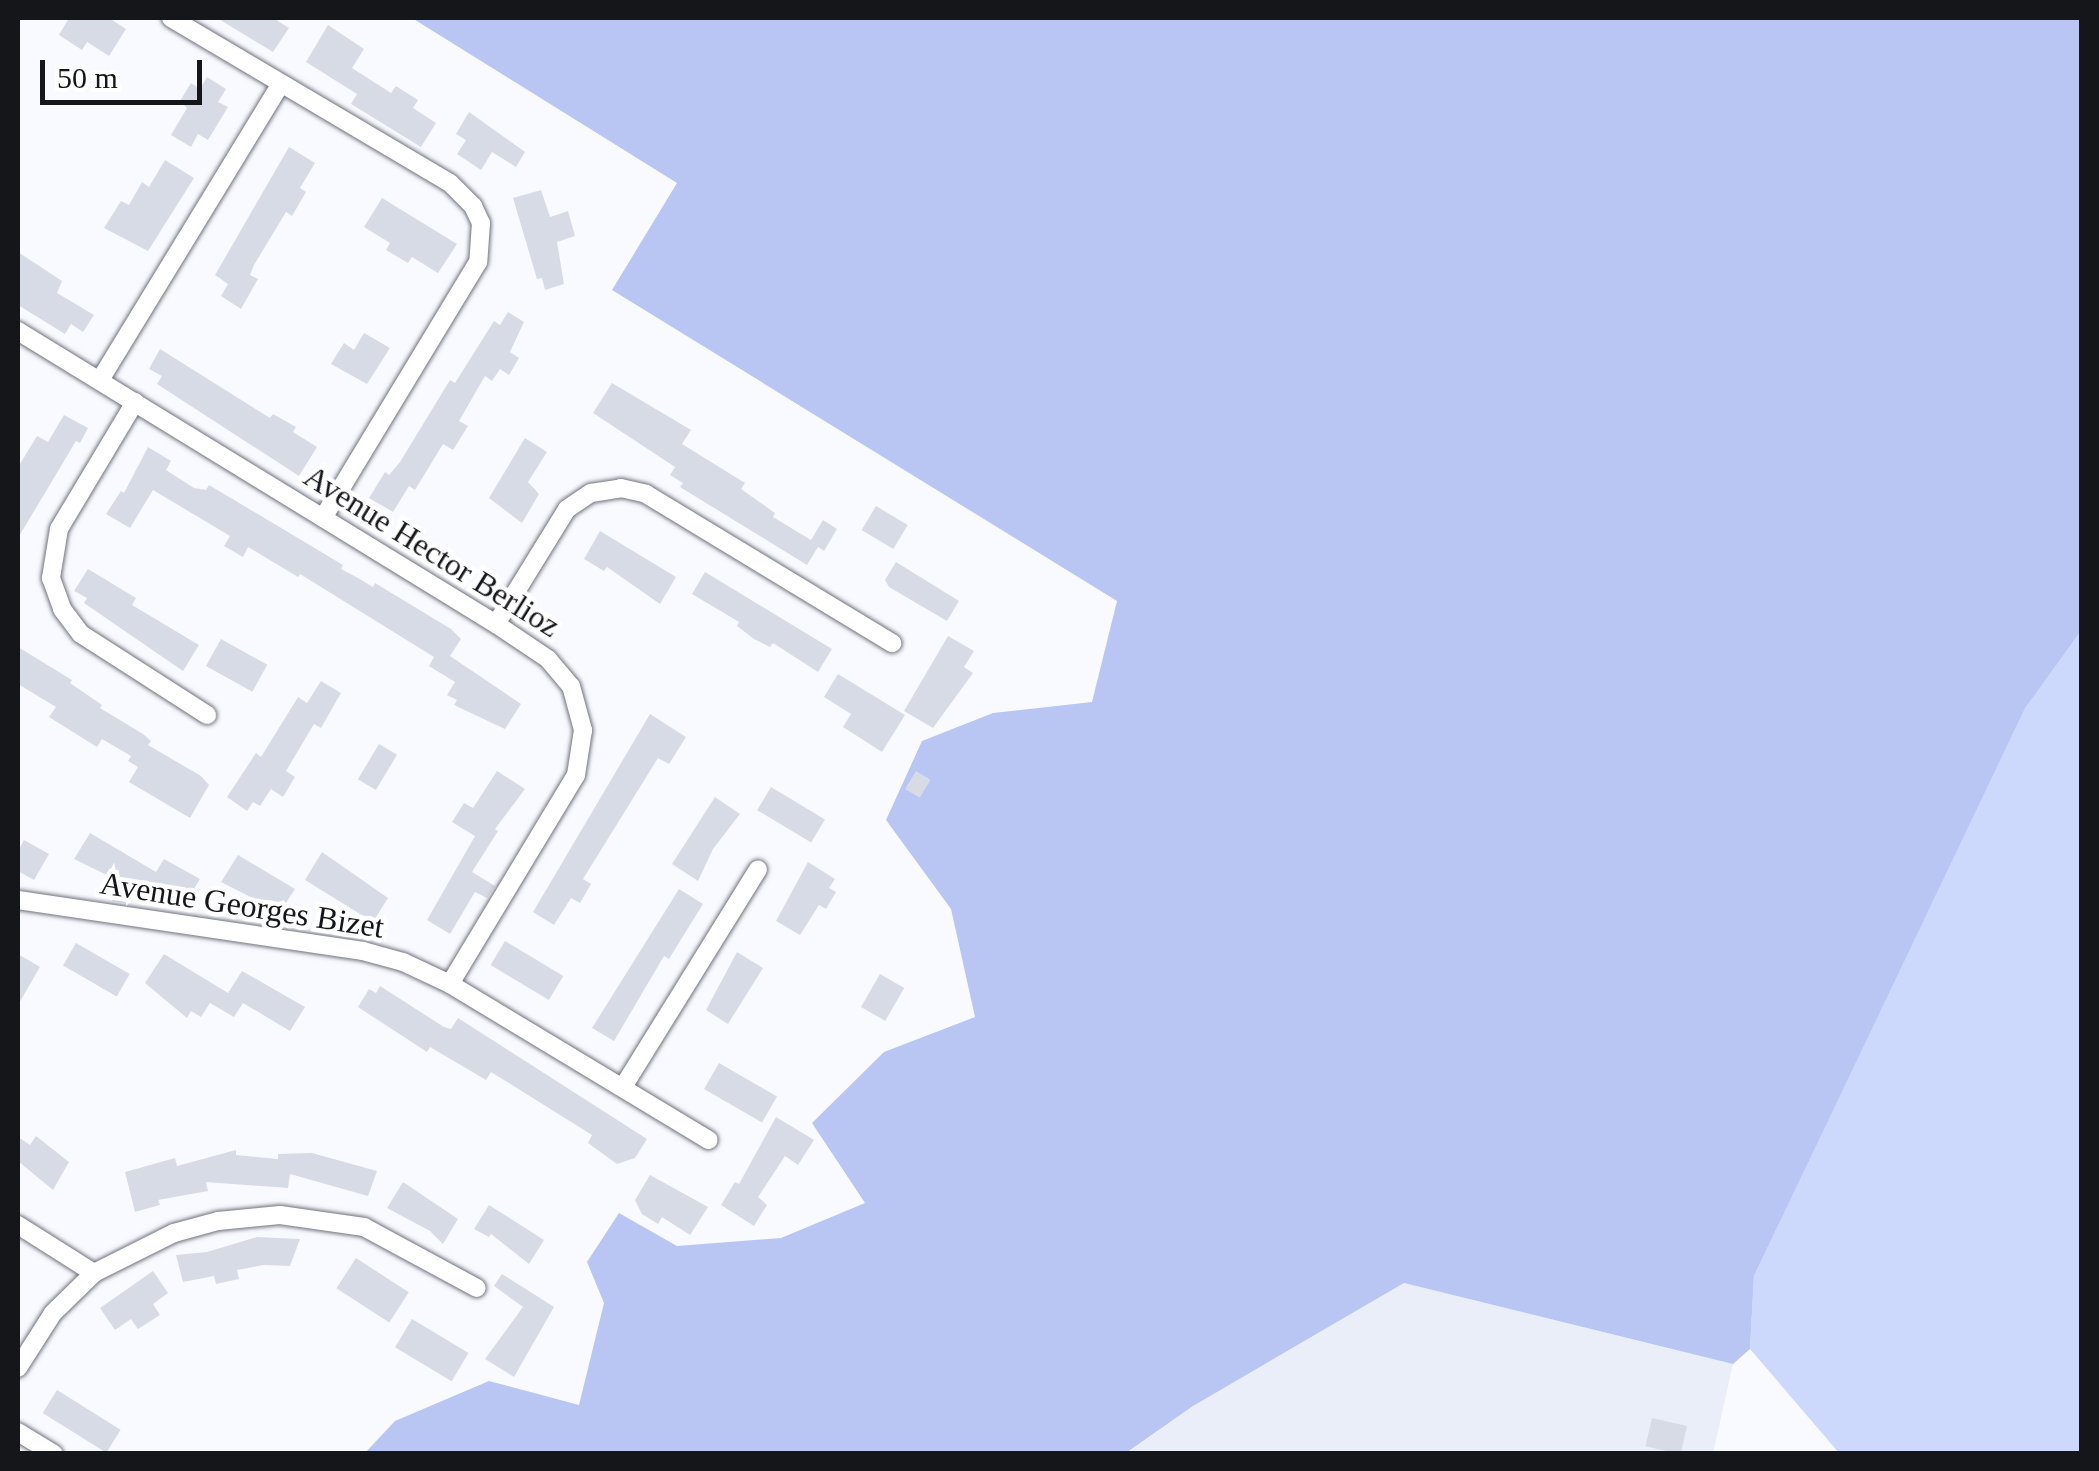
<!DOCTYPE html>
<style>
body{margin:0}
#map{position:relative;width:2099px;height:1471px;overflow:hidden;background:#f9faff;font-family:Georgia,serif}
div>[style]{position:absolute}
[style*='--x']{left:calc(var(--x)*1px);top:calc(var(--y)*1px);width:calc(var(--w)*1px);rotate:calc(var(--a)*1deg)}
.built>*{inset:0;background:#eaeef8}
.green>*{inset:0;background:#cdd8fd}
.forest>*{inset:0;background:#b9c6f3}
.building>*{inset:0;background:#d7dbe6;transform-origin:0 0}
.roads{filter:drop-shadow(0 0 2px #6f727c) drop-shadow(0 0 2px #6f727c)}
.minor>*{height:18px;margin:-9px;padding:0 9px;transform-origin:9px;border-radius:9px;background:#fff}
span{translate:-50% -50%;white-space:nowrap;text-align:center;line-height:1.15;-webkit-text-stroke:9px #fff;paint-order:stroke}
.street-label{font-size:32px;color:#15161a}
.frame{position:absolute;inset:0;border:20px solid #15161a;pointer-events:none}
.scale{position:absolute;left:40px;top:60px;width:162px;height:45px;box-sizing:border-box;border:5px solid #15161a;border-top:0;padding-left:12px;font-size:30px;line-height:35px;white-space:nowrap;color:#15161a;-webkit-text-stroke:8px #fff;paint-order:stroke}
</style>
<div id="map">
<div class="built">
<div style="clip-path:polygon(1404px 1283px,1733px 1364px,1713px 1453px,1126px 1454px,1193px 1406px)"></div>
</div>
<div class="green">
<div style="clip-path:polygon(2081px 631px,2081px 1453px,1839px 1453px,1750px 1349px,1754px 1276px,2021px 713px)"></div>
</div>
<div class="forest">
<div style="clip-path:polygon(412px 18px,2081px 18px,2081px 631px,2025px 708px,1754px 1276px,1750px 1349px,1733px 1364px,1404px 1283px,1193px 1406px,1126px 1453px,364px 1454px,395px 1421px,489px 1381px,579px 1405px,604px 1303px,587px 1262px,619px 1213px,677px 1246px,781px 1238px,865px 1203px,812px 1123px,884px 1052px,975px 1017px,951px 909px,886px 820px,922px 741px,993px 713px,1092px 702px,1117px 601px,612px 290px,677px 183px)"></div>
</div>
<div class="building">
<div style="clip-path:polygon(69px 18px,109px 18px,126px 29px,109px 56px,87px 42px,82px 50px,59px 35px)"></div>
<div style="clip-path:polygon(217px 18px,273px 18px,289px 28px,273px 52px)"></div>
<div style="clip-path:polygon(328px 25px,364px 49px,352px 68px,391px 93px,396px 86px,418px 100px,413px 108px,436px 123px,421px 147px,351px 104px,357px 94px,306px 62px)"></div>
<div style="clip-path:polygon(207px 77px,226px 89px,218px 102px,228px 107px,208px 140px,198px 134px,191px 147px,171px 135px,187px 108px,180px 101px,191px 83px,200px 89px)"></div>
<div style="clip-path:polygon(469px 112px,525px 152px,516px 167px,492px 152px,481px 170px,457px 154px,466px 140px,456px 134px)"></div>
<div style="clip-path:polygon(289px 147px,315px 163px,300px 188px,306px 192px,292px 216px,286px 212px,254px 265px,250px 275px,258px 279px,241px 309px,221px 296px,228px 284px,215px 275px)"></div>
<div style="clip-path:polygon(165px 160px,194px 178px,148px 251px,104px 228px,121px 201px,129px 205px,142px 182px,149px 187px)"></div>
<div style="clip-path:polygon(541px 190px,550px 217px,568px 211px,575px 236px,557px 242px,564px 284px,545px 290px,542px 278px,537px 279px,513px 198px)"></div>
<div style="clip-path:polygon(382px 198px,457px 244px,438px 273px,412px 257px,408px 263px,386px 250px,390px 243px,364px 227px)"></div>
<div style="clip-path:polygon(18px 252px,62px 281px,57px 293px,94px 315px,83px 332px,71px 324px,65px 334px,18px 305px)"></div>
<div style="clip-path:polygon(508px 312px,524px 322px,510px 352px,519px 358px,509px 375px,500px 369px,492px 381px,485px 376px,459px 421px,468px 426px,453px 450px,443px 444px,415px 490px,409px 486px,393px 512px,369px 498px,385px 472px,389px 475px,400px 462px,450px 380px,455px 383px,494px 321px,500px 325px)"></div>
<div style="clip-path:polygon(364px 333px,390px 348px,367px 384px,331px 364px,344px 343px,354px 350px)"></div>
<div style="clip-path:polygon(160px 349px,270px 418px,273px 414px,296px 427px,293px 432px,317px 447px,299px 476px,157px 384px,162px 376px,149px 369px)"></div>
<div style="clip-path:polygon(612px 383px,691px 430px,682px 444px,745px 483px,741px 489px,775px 513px,773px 517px,811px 540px,823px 520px,837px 529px,824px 551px,818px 547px,807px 565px,680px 487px,683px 483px,670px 475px,675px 467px,593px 413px)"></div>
<div style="clip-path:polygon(64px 415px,88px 428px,80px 443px,76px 441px,18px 538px,18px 467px,37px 436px,48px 442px)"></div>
<div style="clip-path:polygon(525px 438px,547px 452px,528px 482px,539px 494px,522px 523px,489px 498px)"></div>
<div style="clip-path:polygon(148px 447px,171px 461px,166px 470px,194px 488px,206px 490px,209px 485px,343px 565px,341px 569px,358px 578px,373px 587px,375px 583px,451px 629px,461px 639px,450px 656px,521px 704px,505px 729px,454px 705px,457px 700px,447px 695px,455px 682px,429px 666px,434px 657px,300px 574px,298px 577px,248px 547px,243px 557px,224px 546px,230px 536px,153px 490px,130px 528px,106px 514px,121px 491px,124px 493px)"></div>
<div style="left:876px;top:506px;width:37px;height:28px;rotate:31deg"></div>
<div style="clip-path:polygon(600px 531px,676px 577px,660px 604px,607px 567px,604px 571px,584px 559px)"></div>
<div style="clip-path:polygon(896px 562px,959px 601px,947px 621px,889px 587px,885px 580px)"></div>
<div style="clip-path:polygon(88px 569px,136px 598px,132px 605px,199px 645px,183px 671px,84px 603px,87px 598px,74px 591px)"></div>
<div style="clip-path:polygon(705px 572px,832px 649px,818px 672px,773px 643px,770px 647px,754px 639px,737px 626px,739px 622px,692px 594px)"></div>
<div style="clip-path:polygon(948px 636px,974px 651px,964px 667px,973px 673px,933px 728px,904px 711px)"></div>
<div style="left:221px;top:639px;width:53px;height:31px;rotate:29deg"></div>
<div style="clip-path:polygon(18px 647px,72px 680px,70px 683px,102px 705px,100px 708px,143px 734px,151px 741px,148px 745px,201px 776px,209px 785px,190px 818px,129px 782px,138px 767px,128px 761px,131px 756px,102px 739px,97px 747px,49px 717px,56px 707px,18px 684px)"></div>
<div style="clip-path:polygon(838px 674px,905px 715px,882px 752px,843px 727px,851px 714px,824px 697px)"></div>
<div style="clip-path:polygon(321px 681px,341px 693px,321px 728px,314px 724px,286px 771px,295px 777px,283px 797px,271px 789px,260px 806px,253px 802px,247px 811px,227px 797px,256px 753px,261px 757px,298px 697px,307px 703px)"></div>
<div style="clip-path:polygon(650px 714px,686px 737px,669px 764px,658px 758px,583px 879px,591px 884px,580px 903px,571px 898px,554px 925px,533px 912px)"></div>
<div style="left:379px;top:744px;width:21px;height:41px;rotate:31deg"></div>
<div style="clip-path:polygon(497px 771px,525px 789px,495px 829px,498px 831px,472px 872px,495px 886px,487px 898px,475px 892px,450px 934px,427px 920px,475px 836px,452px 822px,464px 803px,473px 808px)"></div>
<div style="left:916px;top:771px;width:17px;height:21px;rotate:31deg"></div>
<div style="left:771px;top:787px;width:63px;height:27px;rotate:31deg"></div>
<div style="clip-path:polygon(715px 797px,740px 814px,713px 849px,698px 881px,672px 864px)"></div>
<div style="clip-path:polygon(90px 833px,156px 872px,164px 859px,200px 879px,183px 907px,139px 882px,126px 903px,112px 901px,121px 882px,74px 859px)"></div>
<div style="clip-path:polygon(24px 840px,49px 854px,34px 880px,18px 871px,18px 851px)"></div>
<div style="clip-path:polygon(322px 852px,388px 898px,373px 922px,305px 880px)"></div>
<div style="clip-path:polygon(238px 855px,295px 889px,280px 912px,221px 882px)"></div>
<div style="clip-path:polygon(808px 862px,835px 879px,829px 888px,836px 892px,826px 909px,819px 905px,800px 935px,776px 921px)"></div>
<div style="clip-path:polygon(679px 889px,703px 904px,669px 959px,664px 956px,614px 1041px,592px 1028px)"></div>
<div style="left:505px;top:941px;width:68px;height:28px;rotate:31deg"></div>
<div style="left:76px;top:943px;width:62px;height:26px;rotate:30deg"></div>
<div style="clip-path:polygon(737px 952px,763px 968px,728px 1024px,706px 1010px)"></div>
<div style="clip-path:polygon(18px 954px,40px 967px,18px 1005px)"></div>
<div style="clip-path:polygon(164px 954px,228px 993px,242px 971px,305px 1007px,290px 1031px,243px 1003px,234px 1017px,210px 1003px,201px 1017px,191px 1011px,187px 1018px,145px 983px)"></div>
<div style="left:880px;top:974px;width:28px;height:38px;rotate:30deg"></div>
<div style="clip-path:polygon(380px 986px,444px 1027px,451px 1029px,458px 1018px,647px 1139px,635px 1158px,617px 1164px,588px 1143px,592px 1135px,491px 1072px,486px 1080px,430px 1047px,427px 1052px,358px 1007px,369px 989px,376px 993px)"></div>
<div style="left:719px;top:1063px;width:67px;height:30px;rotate:30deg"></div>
<div style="clip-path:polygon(776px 1117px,814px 1140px,798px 1165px,785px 1156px,758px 1197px,767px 1205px,754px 1226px,721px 1205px,735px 1182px,739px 1184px)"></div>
<div style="clip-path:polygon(36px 1136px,69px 1162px,53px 1190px,18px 1161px,18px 1137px,30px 1145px)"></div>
<div style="clip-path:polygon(236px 1150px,236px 1155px,278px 1159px,278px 1154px,312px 1153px,377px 1171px,368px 1196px,290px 1174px,288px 1188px,206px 1182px,208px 1191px,158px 1200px,160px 1205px,135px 1212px,125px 1172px,175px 1158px,177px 1166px)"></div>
<div style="clip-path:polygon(650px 1175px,708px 1207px,690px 1235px,662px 1217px,658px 1224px,642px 1214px,635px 1200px)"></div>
<div style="clip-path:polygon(403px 1182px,458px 1219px,443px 1244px,430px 1231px,387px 1208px)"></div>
<div style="clip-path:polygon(489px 1205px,544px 1240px,529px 1264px,491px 1234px,489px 1237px,474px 1229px)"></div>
<div style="clip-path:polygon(257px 1237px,300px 1239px,290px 1266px,264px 1265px,237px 1270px,239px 1279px,216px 1284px,214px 1276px,183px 1282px,176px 1255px,207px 1252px)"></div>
<div style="left:356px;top:1258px;width:63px;height:36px;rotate:33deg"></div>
<div style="clip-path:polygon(153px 1271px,168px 1293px,153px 1304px,160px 1315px,138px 1329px,131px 1319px,115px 1330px,100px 1308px)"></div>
<div style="clip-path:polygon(502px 1274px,554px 1307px,514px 1377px,485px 1359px,523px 1307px,494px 1286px)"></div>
<div style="left:412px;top:1319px;width:66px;height:33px;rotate:31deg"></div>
<div style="left:57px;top:1390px;width:75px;height:27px;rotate:32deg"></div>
<div style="left:1652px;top:1418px;width:36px;height:29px;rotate:13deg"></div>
</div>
<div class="roads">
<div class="minor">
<div style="--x:171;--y:18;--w:324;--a:30.6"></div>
<div style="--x:450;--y:183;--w:33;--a:45"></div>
<div style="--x:473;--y:206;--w:19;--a:65"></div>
<div style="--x:481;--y:223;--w:39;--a:94"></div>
<div style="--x:478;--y:262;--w:299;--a:121.2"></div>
<div style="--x:18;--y:331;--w:561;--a:31.51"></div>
<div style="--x:496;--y:624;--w:63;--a:33.9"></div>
<div style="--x:548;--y:659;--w:35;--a:50"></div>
<div style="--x:571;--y:686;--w:46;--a:74.7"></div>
<div style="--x:583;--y:730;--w:46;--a:98.8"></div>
<div style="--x:576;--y:775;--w:244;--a:121.1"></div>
<div style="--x:100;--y:380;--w:347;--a:-58.6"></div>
<div style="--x:135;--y:402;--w:148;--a:120.9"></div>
<div style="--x:59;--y:529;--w:50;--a:99.3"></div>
<div style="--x:51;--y:578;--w:33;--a:70"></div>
<div style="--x:62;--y:609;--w:31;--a:53"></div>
<div style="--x:81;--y:634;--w:150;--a:32.7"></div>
<div style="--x:496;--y:624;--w:135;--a:-58.3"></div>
<div style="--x:567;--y:509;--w:29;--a:-34"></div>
<div style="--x:591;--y:493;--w:30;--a:-9"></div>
<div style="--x:621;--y:488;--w:26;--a:13"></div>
<div style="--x:646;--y:494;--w:288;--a:31.2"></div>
<div style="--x:18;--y:900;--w:349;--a:8.4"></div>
<div style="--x:363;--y:951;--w:41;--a:15.4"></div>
<div style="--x:403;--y:962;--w:52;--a:25.1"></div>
<div style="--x:450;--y:984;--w:302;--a:31.1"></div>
<div style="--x:623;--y:1087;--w:256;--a:-58.2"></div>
<div style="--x:18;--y:1225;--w:90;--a:32.3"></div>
<div style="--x:18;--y:1368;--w:65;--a:-57.5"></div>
<div style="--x:53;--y:1313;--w:57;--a:-44.3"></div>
<div style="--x:94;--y:1273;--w:89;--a:-26.6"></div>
<div style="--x:174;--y:1233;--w:46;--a:-15.3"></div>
<div style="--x:218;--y:1221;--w:62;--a:-5.5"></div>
<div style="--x:280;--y:1215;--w:85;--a:8.1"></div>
<div style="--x:364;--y:1227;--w:128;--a:28.4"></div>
<div style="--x:18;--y:1432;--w:42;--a:31.4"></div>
</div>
</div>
<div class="street-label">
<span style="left:432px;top:551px;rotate:32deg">Avenue Hector Berlioz</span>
<span style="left:242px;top:905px;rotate:9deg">Avenue Georges Bizet</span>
</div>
<div class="frame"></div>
<div class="scale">50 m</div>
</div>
